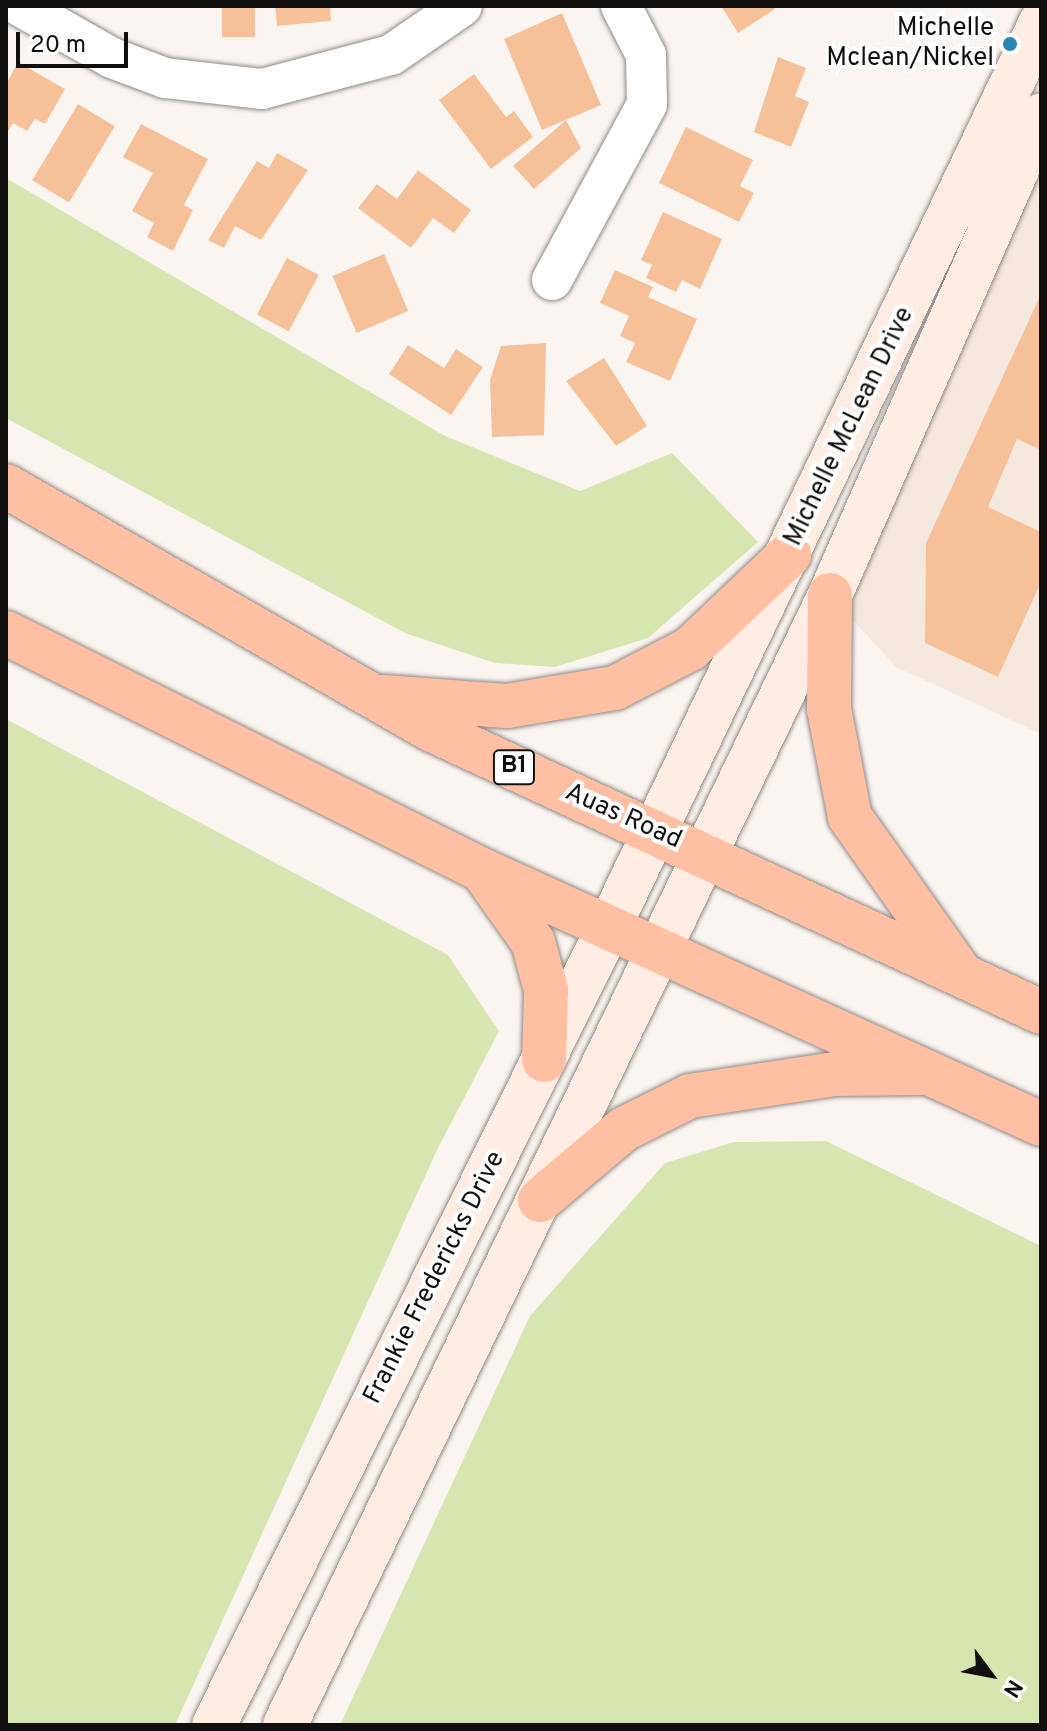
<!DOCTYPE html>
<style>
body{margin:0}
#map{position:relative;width:1047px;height:1731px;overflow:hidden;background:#fbf5f1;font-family:Overpass,sans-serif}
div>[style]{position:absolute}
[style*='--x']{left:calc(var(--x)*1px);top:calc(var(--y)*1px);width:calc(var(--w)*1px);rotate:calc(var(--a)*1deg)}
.built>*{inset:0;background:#f5e8df}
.green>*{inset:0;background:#d7e6b0}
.building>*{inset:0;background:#f6c199;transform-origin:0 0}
.roads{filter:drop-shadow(0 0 2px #908b87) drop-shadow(0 0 2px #908b87)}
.street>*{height:40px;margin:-20px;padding:0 20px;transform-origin:20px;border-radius:20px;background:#fff}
.secondary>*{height:44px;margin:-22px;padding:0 22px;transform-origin:22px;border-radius:22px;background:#ffece3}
.highway>*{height:44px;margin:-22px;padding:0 22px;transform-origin:22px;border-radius:22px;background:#febfa2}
.dots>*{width:22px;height:22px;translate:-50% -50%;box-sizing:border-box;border:4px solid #fff;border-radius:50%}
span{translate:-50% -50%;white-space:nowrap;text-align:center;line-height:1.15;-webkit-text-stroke:8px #fff;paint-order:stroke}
.shield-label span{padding:2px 6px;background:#fff;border:2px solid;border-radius:6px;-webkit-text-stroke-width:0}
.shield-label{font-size:24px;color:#12100e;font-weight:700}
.poi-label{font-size:26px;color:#12100e}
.right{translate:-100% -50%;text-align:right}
.street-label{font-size:26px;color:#12100e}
.frame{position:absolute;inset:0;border:8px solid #12100e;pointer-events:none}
.north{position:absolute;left:951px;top:1635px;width:80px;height:80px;-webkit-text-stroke:6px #fff;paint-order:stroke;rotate:122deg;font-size:22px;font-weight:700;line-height:32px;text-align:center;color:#12100e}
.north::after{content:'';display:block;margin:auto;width:28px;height:36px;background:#12100e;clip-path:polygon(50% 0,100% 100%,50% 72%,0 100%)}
.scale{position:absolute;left:16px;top:32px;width:112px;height:36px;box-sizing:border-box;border:4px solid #12100e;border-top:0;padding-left:10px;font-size:24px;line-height:28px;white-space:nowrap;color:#12100e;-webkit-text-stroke:6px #fff;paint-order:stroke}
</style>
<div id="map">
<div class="built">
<div style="clip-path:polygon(1041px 119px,1041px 734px,896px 667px,830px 595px)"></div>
</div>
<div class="green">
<div style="clip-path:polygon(6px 178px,445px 436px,580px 491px,672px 453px,758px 542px,648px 638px,555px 667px,495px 663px,405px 633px,6px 418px)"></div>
<div style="clip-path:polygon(6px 719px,448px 955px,499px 1031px,437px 1150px,175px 1725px,6px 1725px)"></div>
<div style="clip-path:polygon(826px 1141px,1041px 1246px,1041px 1725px,340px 1725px,530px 1316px,665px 1163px,734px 1142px)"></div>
</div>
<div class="building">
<div style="left:222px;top:6px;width:33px;height:31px"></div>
<div style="clip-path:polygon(275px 6px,330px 6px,331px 21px,277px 26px)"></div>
<div style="clip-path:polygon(721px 6px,773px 6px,775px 9px,738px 33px)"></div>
<div style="clip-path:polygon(562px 13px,601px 105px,566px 120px,581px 148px,534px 189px,513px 166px,566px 120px,542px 130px,504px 39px)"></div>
<div style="clip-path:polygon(778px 57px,806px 68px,795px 96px,809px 102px,791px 147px,754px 132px)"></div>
<div style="clip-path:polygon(18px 62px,65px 89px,45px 124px,35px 119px,27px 131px,13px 123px,6px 135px,6px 84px)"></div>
<div style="clip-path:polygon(474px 74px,506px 117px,514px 111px,533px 137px,491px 169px,439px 100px)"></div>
<div style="left:78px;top:104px;width:43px;height:89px;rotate:31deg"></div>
<div style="clip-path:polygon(141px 124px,208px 159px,184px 205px,193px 210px,173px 251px,147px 237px,154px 223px,132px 211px,153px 173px,123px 157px)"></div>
<div style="clip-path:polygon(686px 127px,753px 160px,740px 186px,754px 193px,739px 222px,659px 183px)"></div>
<div style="clip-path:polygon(277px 153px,308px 170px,261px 240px,235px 226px,224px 248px,208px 240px,257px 161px,269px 168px)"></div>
<div style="clip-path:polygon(418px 170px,471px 210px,454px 233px,433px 218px,411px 248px,358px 208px,377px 184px,397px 199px)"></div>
<div style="clip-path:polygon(663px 212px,722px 239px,700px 289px,682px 280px,676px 292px,646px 278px,652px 265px,641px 260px)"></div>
<div style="left:384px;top:254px;width:62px;height:56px;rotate:67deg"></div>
<div style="left:287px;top:258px;width:36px;height:64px;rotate:28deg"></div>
<div style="clip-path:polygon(615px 270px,653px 287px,648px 297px,697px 319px,670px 381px,626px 362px,635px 343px,620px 336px,629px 316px,600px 303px)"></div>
<div style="clip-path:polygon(1041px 294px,1041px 450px,1017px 439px,988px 507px,1041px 532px,1041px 582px,998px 677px,925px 643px,926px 543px)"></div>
<div style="clip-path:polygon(546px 343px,544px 435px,492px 437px,490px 380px,501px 346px)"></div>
<div style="clip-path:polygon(408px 345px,444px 368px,456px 349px,483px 367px,451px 415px,389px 374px)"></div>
<div style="clip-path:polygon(604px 358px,647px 426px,616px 446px,566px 381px)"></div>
</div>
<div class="roads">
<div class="street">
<div style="--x:20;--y:6;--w:106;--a:29.5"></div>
<div style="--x:112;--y:58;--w:57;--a:20.7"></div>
<div style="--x:165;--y:78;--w:98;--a:6.5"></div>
<div style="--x:262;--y:89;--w:133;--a:-14.8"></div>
<div style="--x:391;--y:55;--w:86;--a:-34.6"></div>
<div style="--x:552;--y:280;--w:200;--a:-61.6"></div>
<div style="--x:647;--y:104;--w:49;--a:-91.2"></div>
<div style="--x:646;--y:55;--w:55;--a:-117"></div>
</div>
<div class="secondary">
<div style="--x:214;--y:1725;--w:893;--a:-63.66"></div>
<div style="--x:610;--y:925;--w:1001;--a:-64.48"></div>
<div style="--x:285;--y:1725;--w:1255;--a:-64.25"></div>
<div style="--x:830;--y:595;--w:524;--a:-66.27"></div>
</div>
<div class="highway">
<div style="--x:6;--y:486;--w:486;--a:29.8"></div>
<div style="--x:428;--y:728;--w:676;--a:24.86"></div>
<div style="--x:830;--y:595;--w:114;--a:90.5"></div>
<div style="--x:829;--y:709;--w:110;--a:79"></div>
<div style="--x:850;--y:817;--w:189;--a:54.7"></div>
<div style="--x:6;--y:633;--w:532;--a:26.47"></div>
<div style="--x:482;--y:870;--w:614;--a:24.44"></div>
<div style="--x:384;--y:697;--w:123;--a:4.2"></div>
<div style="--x:507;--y:706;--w:109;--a:-9.5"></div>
<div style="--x:615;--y:688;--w:85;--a:-27.5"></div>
<div style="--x:690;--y:649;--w:137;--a:-43.5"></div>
<div style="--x:482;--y:870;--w:88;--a:54.7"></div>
<div style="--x:533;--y:942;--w:50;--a:74.8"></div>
<div style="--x:546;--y:990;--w:70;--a:91.6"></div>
<div style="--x:540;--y:1200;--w:110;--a:-40.2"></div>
<div style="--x:624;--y:1129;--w:74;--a:-26.6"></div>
<div style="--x:690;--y:1096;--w:148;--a:-8.6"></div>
<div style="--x:836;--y:1074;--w:85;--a:-0.7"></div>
</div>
</div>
<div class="dots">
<div style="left:1010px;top:44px;background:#2984b1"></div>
</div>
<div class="shield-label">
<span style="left:514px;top:767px">B1</span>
</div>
<div class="poi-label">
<span class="right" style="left:994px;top:44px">Michelle<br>Mclean/Nickel</span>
</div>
<div class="street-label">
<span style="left:850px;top:427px;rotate:-64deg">Michelle McLean Drive</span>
<span style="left:623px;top:817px;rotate:24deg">Auas Road</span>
<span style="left:435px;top:1278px;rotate:-63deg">Frankie Fredericks Drive</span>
</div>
<div class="frame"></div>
<div class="north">N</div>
<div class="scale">20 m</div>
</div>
